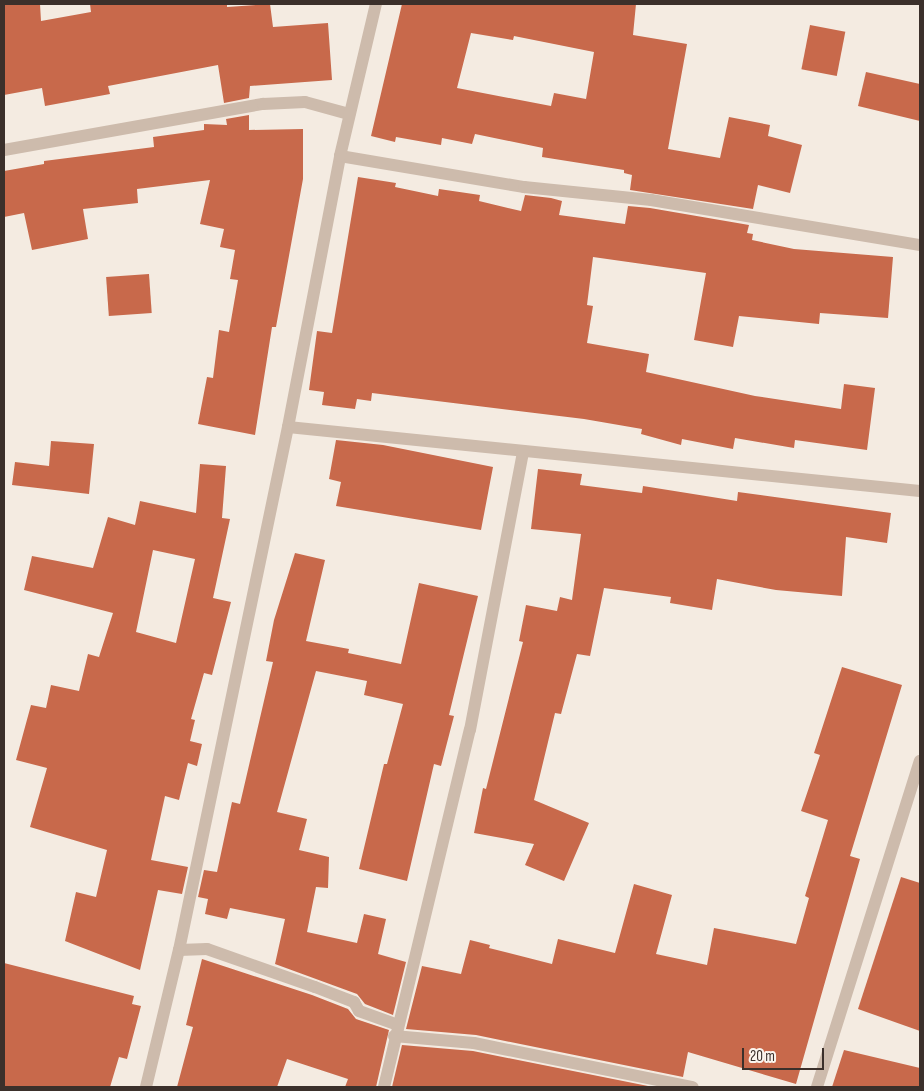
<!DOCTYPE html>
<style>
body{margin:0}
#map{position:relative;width:924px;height:1091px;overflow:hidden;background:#f4ebe1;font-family:"Sofia Sans Condensed",sans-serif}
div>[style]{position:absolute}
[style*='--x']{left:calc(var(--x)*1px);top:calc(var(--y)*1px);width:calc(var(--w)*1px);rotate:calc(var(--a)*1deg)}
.building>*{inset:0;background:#c8694b;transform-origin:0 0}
.minor>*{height:12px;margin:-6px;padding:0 6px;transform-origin:6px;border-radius:6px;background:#cdbbac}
span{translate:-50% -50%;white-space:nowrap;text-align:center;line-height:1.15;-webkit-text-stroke:4px #fbf5ee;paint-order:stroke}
.frame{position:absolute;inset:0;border:5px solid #3b302b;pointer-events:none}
.scale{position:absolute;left:742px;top:1048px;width:82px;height:22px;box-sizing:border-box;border:2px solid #3b302b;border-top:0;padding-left:6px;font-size:15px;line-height:18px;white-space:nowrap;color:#3b302b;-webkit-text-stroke:4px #fbf5ee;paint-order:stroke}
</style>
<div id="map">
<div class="building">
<div style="clip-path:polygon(4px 4px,40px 4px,41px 21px,91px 12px,90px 4px,227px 4px,227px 7px,270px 4px,273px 27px,328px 23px,332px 80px,250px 86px,249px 98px,224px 103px,218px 65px,108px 86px,110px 94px,45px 106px,42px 88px,4px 95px)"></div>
<div style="clip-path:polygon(evenodd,402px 4px,636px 4px,633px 35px,687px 44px,668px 149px,720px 158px,729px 117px,770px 125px,768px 136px,802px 145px,790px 193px,758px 185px,753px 209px,630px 190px,632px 175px,624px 173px,624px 170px,542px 157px,543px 148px,475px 134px,472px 144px,442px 138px,441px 145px,396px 137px,395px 142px,371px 136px,402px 4px,471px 33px,513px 40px,514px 36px,594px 52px,586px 99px,554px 93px,551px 106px,457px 88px,471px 33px)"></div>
<div style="left:810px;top:25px;width:36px;height:45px;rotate:11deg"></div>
<div style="clip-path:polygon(866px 72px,920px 84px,920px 121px,858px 106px)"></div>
<div style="clip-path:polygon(249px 115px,249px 130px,303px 129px,303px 179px,276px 327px,272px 327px,255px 435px,198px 424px,207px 377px,213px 378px,219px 330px,229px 332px,238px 280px,230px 279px,235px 250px,220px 247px,224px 229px,200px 224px,210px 180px,137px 189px,138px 203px,83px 209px,88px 239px,32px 250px,24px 213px,4px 217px,4px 171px,44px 164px,44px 161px,154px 147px,153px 137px,204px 130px,204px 124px,227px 125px,226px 119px)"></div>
<div style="clip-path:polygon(358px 177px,396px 183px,395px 187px,438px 196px,439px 189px,480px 195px,479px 201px,521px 211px,525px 195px,551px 198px,562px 201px,559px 215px,625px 224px,628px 206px,650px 208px,749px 225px,747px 233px,753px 234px,752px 240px,794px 249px,893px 257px,888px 318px,820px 313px,819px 324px,739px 316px,733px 347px,694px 340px,706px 273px,593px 257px,587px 305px,593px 306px,587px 343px,649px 354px,646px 372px,755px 396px,841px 409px,844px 384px,875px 388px,867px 450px,795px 440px,794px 448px,735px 438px,733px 449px,682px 439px,681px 445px,641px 434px,642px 429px,584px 419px,372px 393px,371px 401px,357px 399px,355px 409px,322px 405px,324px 392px,309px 390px,317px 331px,332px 333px)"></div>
<div style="left:149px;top:274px;width:39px;height:43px;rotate:86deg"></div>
<div style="clip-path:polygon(336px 440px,383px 445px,493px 467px,481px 530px,336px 506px,341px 482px,329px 479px)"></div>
<div style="clip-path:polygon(51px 441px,94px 444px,89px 494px,12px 485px,15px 462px,49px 466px)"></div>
<div style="clip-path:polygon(evenodd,200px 464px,226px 466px,222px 518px,230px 519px,213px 598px,231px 602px,212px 675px,204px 673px,191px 719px,195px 720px,190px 741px,202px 744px,197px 766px,188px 763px,179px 800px,165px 796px,151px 860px,188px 867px,182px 894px,158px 890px,140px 970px,65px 941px,76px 892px,96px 897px,107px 850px,30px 827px,47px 768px,16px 760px,31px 705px,46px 708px,51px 685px,79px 691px,88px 654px,99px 657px,113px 613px,24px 590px,32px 556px,93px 568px,108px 517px,135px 525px,140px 501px,196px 513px,200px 464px,153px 550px,195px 559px,176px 643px,136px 632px,153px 550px)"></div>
<div style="clip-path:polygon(538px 469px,582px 474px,580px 485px,642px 493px,643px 486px,737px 501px,738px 492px,891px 513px,887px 543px,846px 537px,842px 596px,776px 590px,717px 579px,712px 610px,670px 603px,671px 597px,604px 588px,590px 656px,577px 654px,561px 714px,555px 713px,534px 800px,589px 823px,564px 881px,525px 865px,534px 844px,474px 833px,483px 788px,486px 789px,523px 642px,519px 641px,526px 605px,557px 611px,560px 597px,572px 600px,581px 534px,531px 529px)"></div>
<div style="clip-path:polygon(295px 553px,325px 560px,306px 641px,349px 649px,348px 653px,401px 664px,419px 583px,478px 596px,449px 715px,454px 716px,441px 766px,434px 764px,407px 881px,359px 869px,384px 764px,387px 764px,403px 704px,364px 695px,367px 681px,316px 671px,277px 812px,307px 819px,299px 850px,329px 857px,328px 888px,316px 887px,307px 932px,357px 943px,364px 914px,386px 919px,378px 954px,406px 962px,393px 1015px,365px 1004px,357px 994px,275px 964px,285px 919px,230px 908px,227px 919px,205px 914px,208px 899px,198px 897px,204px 870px,217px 872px,232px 802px,240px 804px,273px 662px,266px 661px,274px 620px)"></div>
<div style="clip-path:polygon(842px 667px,902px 685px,850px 856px,860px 859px,796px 1084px,688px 1052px,683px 1077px,476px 1035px,406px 1029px,422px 966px,461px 974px,470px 940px,490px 945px,489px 948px,552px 964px,558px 939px,615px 953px,634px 884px,672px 895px,656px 954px,707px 965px,714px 928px,796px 944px,809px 898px,805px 896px,828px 820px,801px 811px,820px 755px,814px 753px)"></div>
<div style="clip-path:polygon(901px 877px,920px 883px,920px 1031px,858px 1009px)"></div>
<div style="clip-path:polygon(202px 959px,312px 995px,348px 1009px,356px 1019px,389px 1030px,376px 1087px,345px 1087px,348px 1079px,287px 1059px,277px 1087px,177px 1087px,193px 1027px,186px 1025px)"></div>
<div style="clip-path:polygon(4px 963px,134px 996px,132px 1004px,141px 1006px,127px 1059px,119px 1057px,110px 1087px,4px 1087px)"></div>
<div style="clip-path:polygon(402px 1045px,473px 1051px,653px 1087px,392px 1087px)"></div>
<div style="clip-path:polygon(844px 1050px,920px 1068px,920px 1087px,832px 1087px)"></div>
</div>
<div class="minor">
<div style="--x:4;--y:150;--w:263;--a:-10.1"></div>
<div style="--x:263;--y:104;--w:42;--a:-2.7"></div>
<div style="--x:305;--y:102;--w:46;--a:15.3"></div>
<div style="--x:340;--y:156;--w:187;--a:9.6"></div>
<div style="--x:524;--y:187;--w:128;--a:5.8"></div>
<div style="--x:651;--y:200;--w:273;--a:9.5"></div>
<div style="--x:288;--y:427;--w:635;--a:5.78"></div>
<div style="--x:179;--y:950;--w:28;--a:-2"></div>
<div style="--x:207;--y:949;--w:114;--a:19.4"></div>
<div style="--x:315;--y:987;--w:42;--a:21"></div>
<div style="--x:354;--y:1002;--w:10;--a:61"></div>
<div style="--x:359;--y:1011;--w:41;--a:19.7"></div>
<div style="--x:394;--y:1036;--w:80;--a:5"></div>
<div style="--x:474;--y:1043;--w:223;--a:11.4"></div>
<div style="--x:146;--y:1087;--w:141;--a:-76.5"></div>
<div style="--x:179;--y:950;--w:534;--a:-78.23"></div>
<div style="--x:288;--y:427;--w:276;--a:-79.1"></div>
<div style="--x:340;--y:156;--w:156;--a:-76.7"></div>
<div style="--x:384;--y:1087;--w:367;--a:-76.5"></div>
<div style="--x:470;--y:730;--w:284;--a:-79.2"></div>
<div style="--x:817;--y:1087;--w:342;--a:-72.5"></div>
</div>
<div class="frame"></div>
<div class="scale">20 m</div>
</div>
